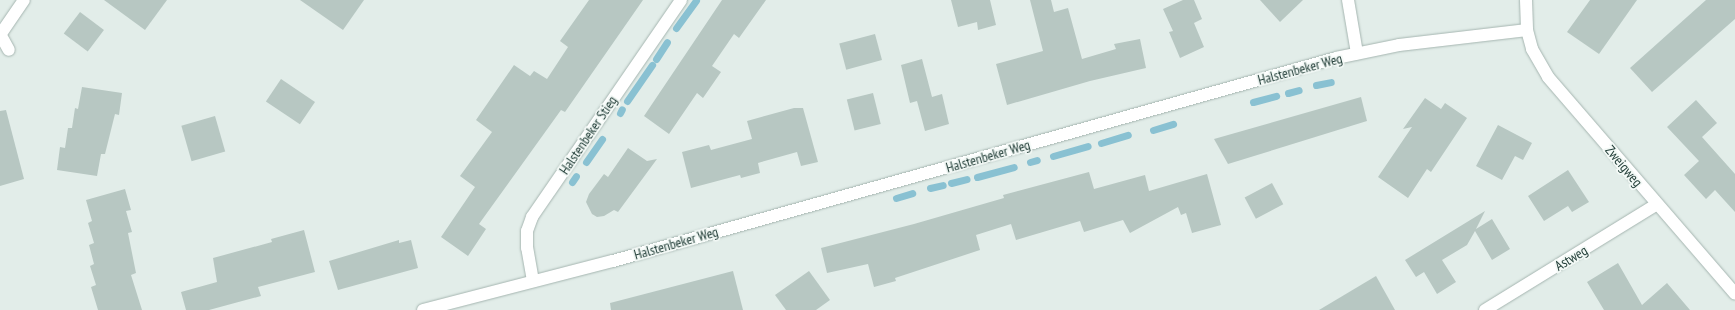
<!DOCTYPE html>
<style>
body{margin:0}
#map{position:relative;width:1735px;height:310px;overflow:hidden;background:#e2ede9;font-family:"PT Sans Narrow",sans-serif}
div>[style]{position:absolute}
[style*='--x']{left:calc(var(--x)*1px);top:calc(var(--y)*1px);width:calc(var(--w)*1px);rotate:calc(var(--a)*1deg)}
.stream>*{height:7px;margin:-3.5px;padding:0 3.5px;transform-origin:3.5px;border-radius:3.5px;background:#89c1d2}
.building>*{inset:0;background:#b7c7c2;transform-origin:0 0}
.roads{filter:drop-shadow(0 0 1px #a5b5b0) drop-shadow(0 0 1px #a5b5b0)}
.lane>*{height:12px;margin:-6px;padding:0 6px;transform-origin:6px;border-radius:6px;background:#fff}
.street>*{height:12px;margin:-6px;padding:0 6px;transform-origin:6px;border-radius:6px;background:#fff}
span{translate:-50% -50%;white-space:nowrap;text-align:center;line-height:1.15;-webkit-text-stroke:3.5px #f3f9f6;paint-order:stroke}
.street-label{font-size:14px;color:#223e38}
</style>
<div id="map">
<div class="stream">
<div style="--x:676;--y:28;--w:34;--a:-54"></div>
<div style="--x:656;--y:59;--w:20;--a:-57"></div>
<div style="--x:1316;--y:85;--w:15;--a:-11"></div>
<div style="--x:1288;--y:93;--w:11;--a:-15"></div>
<div style="--x:627;--y:101;--w:44;--a:-55.2"></div>
<div style="--x:1253;--y:102;--w:24;--a:-15"></div>
<div style="--x:620;--y:113;--w:4;--a:-63"></div>
<div style="--x:1153;--y:130;--w:21;--a:-17"></div>
<div style="--x:1101;--y:143;--w:28;--a:-17"></div>
<div style="--x:1053;--y:156;--w:36;--a:-16"></div>
<div style="--x:586;--y:162;--w:28;--a:-55"></div>
<div style="--x:1030;--y:162;--w:7;--a:-16"></div>
<div style="--x:977;--y:177;--w:38;--a:-15"></div>
<div style="--x:572;--y:182;--w:7;--a:-56"></div>
<div style="--x:951;--y:183;--w:16;--a:-14"></div>
<div style="--x:930;--y:188;--w:13;--a:-13"></div>
<div style="--x:896;--y:198;--w:17;--a:-17"></div>
</div>
<div class="building">
<div style="clip-path:polygon(104px 0,167px 0,145px 30px)"></div>
<div style="clip-path:polygon(300px 0,364px 0,343px 30px)"></div>
<div style="clip-path:polygon(589px 0,643px 0,565px 112px,561px 110px,479px 224px,486px 229px,468px 256px,441px 237px,475px 187px,460px 176px,492px 132px,476px 120px,514px 65px,530px 76px,534px 71px,547px 79px,568px 47px,560px 41px)"></div>
<div style="clip-path:polygon(722px 0,766px 0,739px 38px,734px 34px,712px 66px,721px 72px,703px 98px,697px 93px,669px 134px,644px 116px)"></div>
<div style="clip-path:polygon(951px 0,990px 0,996px 25px,978px 30px,977px 22px,958px 27px)"></div>
<div style="clip-path:polygon(1030px 0,1051px 0,1054px 12px,1068px 8px,1082px 59px,1116px 49px,1114px 44px,1140px 39px,1146px 68px,1090px 81px,1007px 105px,996px 64px,1043px 51px)"></div>
<div style="clip-path:polygon(1183px 0,1194px 0,1202px 19px,1194px 23px,1204px 47px,1180px 58px,1169px 32px,1173px 31px,1163px 9px)"></div>
<div style="clip-path:polygon(1260px 0,1303px 0,1280px 22px)"></div>
<div style="clip-path:polygon(1590px 0,1637px 0,1599px 54px,1567px 32px)"></div>
<div style="clip-path:polygon(1706px 0,1735px 0,1735px 19px,1652px 92px,1630px 68px)"></div>
<div style="left:80px;top:12px;width:30px;height:27px;rotate:37deg"></div>
<div style="left:875px;top:34px;width:27px;height:37px;rotate:75deg"></div>
<div style="clip-path:polygon(922px 59px,932px 97px,942px 94px,949px 124px,925px 131px,917px 101px,910px 103px,901px 65px)"></div>
<div style="left:281px;top:79px;width:41px;height:27px;rotate:34deg"></div>
<div style="clip-path:polygon(82px 87px,122px 93px,119px 115px,115px 114px,105px 154px,101px 154px,97px 176px,57px 170px,60px 147px,65px 148px,68px 128px,72px 128px,75px 108px,78px 109px)"></div>
<div style="left:873px;top:93px;width:32px;height:27px;rotate:76deg"></div>
<div style="clip-path:polygon(1361px 97px,1367px 121px,1228px 164px,1214px 139px)"></div>
<div style="clip-path:polygon(1425px 98px,1441px 109px,1445px 103px,1467px 118px,1431px 172px,1427px 169px,1408px 198px,1378px 177px,1412px 127px,1403px 129px)"></div>
<div style="clip-path:polygon(1696px 100px,1717px 123px,1702px 137px,1735px 174px,1735px 212px,1715px 190px,1706px 199px,1684px 175px,1699px 161px,1667px 127px)"></div>
<div style="clip-path:polygon(794px 108px,803px 108px,818px 162px,801px 166px,797px 152px,758px 163px,760px 173px,741px 178px,740px 175px,691px 188px,682px 152px,709px 145px,711px 150px,752px 139px,747px 121px)"></div>
<div style="clip-path:polygon(6px 110px,24px 179px,0 186px,0 111px)"></div>
<div style="left:215px;top:116px;width:37px;height:35px;rotate:74deg"></div>
<div style="clip-path:polygon(1498px 125px,1532px 143px,1523px 160px,1515px 156px,1502px 180px,1476px 166px)"></div>
<div style="clip-path:polygon(628px 148px,647px 161px,657px 159px,618px 212px,614px 210px,604px 216px,597px 217px,592px 214px,586px 202px,589px 194px,604px 174px,608px 177px)"></div>
<div style="clip-path:polygon(1568px 170px,1589px 202px,1572px 212px,1568px 206px,1544px 221px,1528px 196px)"></div>
<div style="clip-path:polygon(1089px 172px,1094px 189px,1145px 175px,1149px 191px,1207px 174px,1221px 225px,1192px 233px,1186px 213px,1181px 215px,1178px 207px,1130px 233px,1123px 220px,1084px 232px,1080px 221px,1016px 240px,1011px 224px,976px 235px,980px 250px,895px 278px,896px 281px,874px 287px,868px 264px,827px 273px,821px 248px,914px 224px,1004px 198px,1003px 195px)"></div>
<div style="left:1272px;top:183px;width:24px;height:31px;rotate:62deg"></div>
<div style="clip-path:polygon(125px 189px,131px 210px,126px 211px,132px 232px,128px 233px,136px 273px,131px 275px,142px 310px,98px 310px,91px 287px,96px 285px,90px 266px,94px 264px,89px 245px,94px 243px,88px 223px,92px 221px,86px 200px)"></div>
<div style="clip-path:polygon(1485px 211px,1476px 229px,1492px 219px,1510px 249px,1492px 260px,1475px 231px,1467px 245px,1442px 260px,1456px 282px,1437px 294px,1424px 272px,1416px 277px,1405px 260px)"></div>
<div style="clip-path:polygon(304px 230px,315px 272px,258px 287px,261px 296px,209px 310px,186px 310px,181px 292px,217px 282px,213px 258px,272px 242px,271px 239px)"></div>
<div style="clip-path:polygon(399px 240px,399px 243px,411px 240px,418px 268px,338px 290px,329px 261px)"></div>
<div style="clip-path:polygon(1618px 263px,1642px 305px,1667px 283px,1690px 310px,1604px 310px,1587px 282px)"></div>
<div style="clip-path:polygon(733px 271px,743px 310px,611px 310px,610px 303px)"></div>
<div style="clip-path:polygon(809px 271px,830px 300px,816px 310px,786px 310px,775px 295px)"></div>
<div style="clip-path:polygon(1376px 276px,1395px 310px,1319px 310px)"></div>
</div>
<div class="roads">
<div class="lane">
<div style="--x:1348;--y:0;--w:54;--a:80.4"></div>
<div style="--x:0;--y:34;--w:18;--a:61"></div>
<div style="--x:0;--y:35;--w:42;--a:-55.6"></div>
</div>
<div class="street">
<div style="--x:1526;--y:0;--w:30;--a:88"></div>
<div style="--x:1527;--y:30;--w:20;--a:75"></div>
<div style="--x:1532;--y:49;--w:32;--a:60"></div>
<div style="--x:1548;--y:77;--w:286;--a:49.2"></div>
<div style="--x:533;--y:281;--w:34;--a:-100"></div>
<div style="--x:527;--y:248;--w:17;--a:-90"></div>
<div style="--x:527;--y:231;--w:15;--a:-70"></div>
<div style="--x:532;--y:217;--w:263;--a:-55.5"></div>
<div style="--x:423;--y:310;--w:196;--a:-14.5"></div>
<div style="--x:613;--y:261;--w:751;--a:-15.68"></div>
<div style="--x:1336;--y:58;--w:64;--a:-11.7"></div>
<div style="--x:1399;--y:45;--w:129;--a:-6.7"></div>
<div style="--x:1485;--y:310;--w:202;--a:-31.6"></div>
</div>
</div>
<div class="street-label">
<span style="left:1300px;top:69px;rotate:-15deg">Halstenbeker Weg</span>
<span style="left:588px;top:135px;rotate:-56deg">Halstenbeker Stieg</span>
<span style="left:988px;top:156px;rotate:-16deg">Halstenbeker Weg</span>
<span style="left:1624px;top:166px;rotate:50deg">Zweigweg</span>
<span style="left:676px;top:243px;rotate:-16deg">Halstenbeker Weg</span>
<span style="left:1571px;top:258px;rotate:-31deg">Astweg</span>
</div>
</div>
